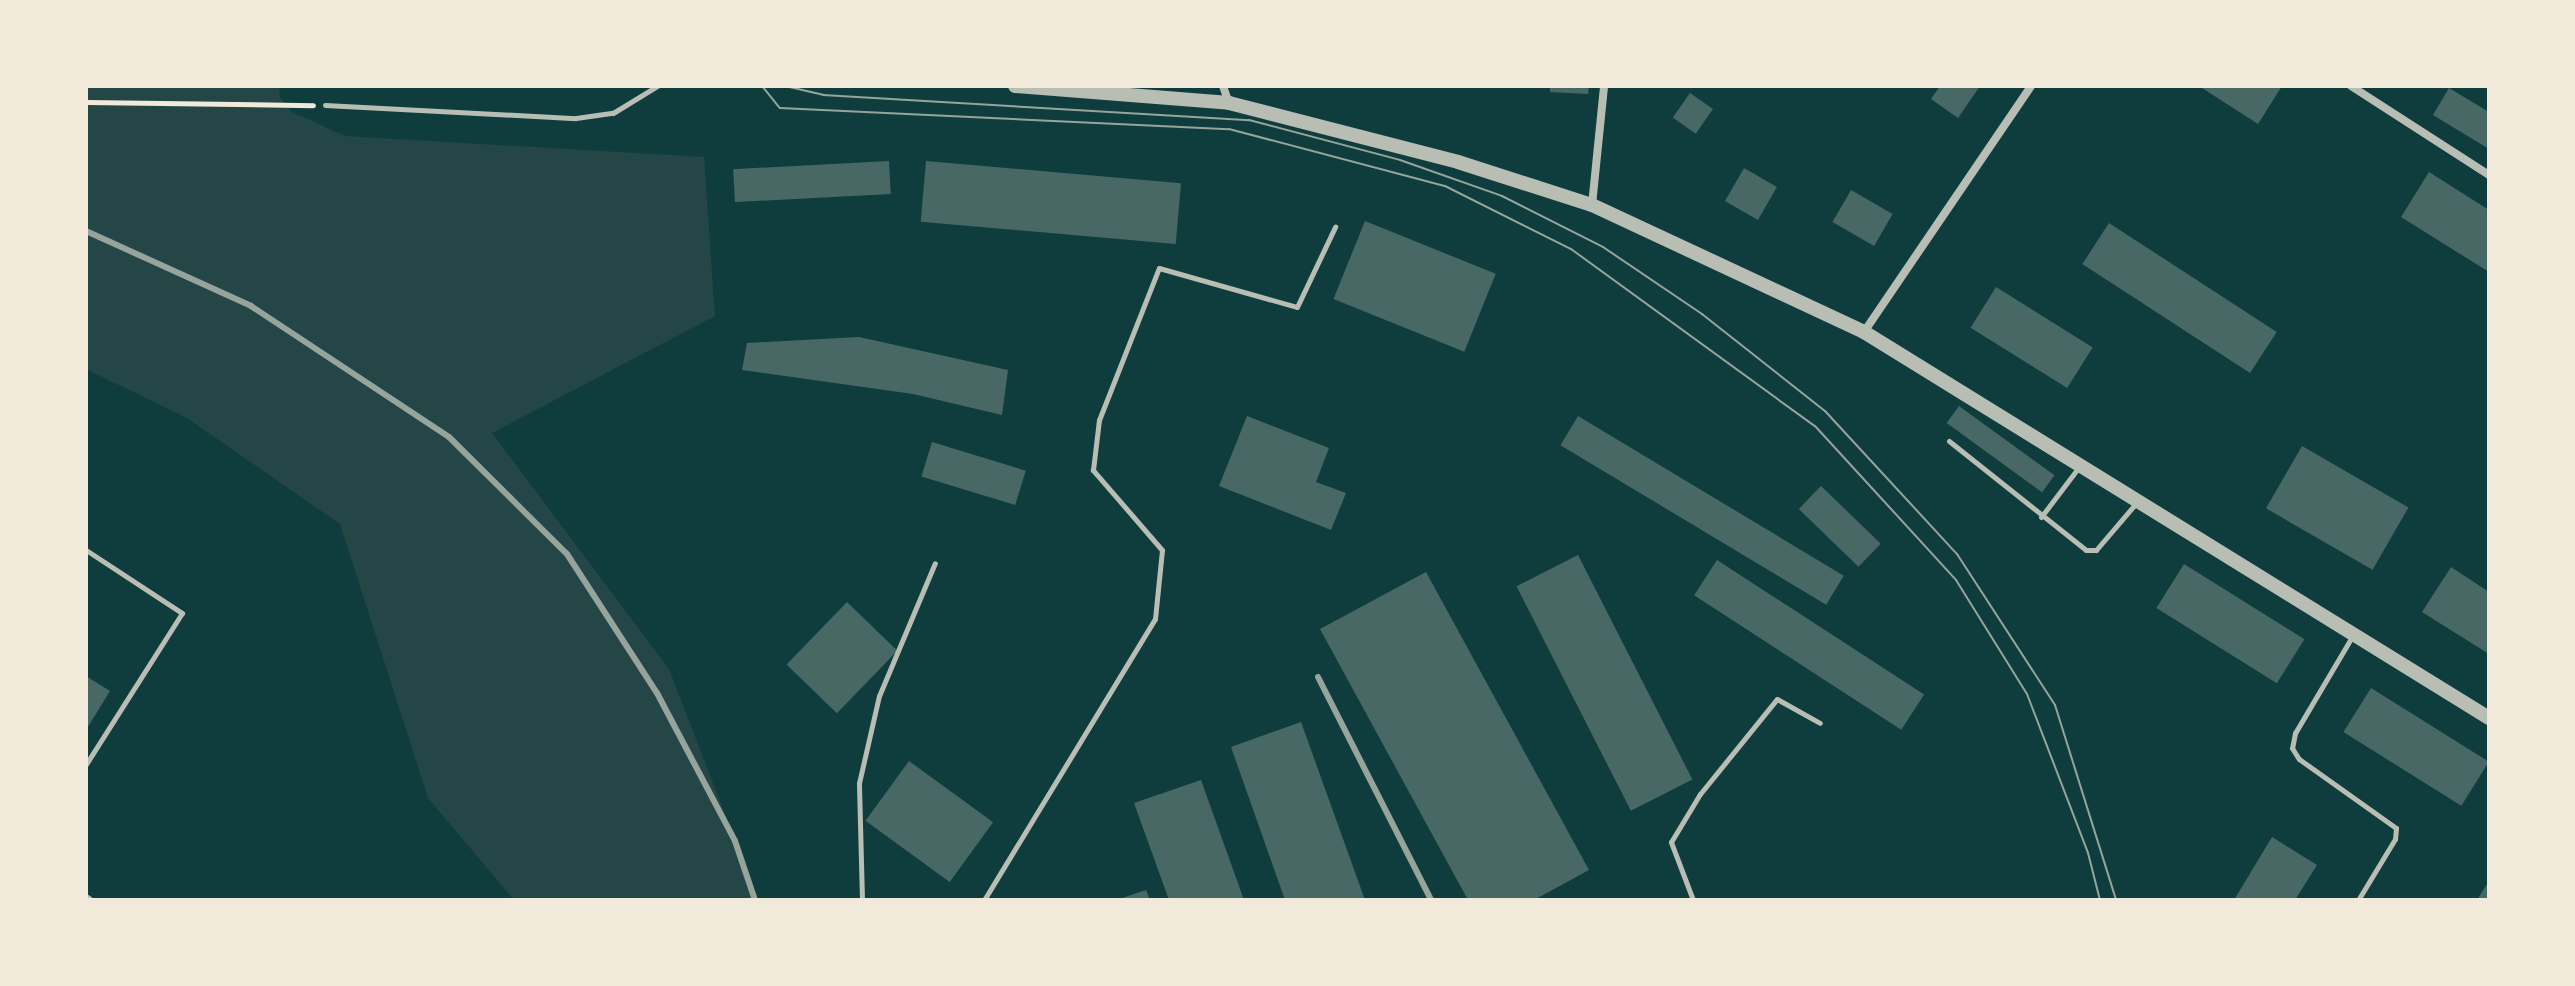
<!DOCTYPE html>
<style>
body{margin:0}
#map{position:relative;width:2575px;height:986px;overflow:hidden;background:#0f3d3e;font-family:Overpass,sans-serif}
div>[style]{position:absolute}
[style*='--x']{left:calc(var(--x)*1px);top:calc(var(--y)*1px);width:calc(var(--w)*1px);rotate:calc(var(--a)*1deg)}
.green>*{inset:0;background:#244646}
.building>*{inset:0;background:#486865;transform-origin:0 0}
.path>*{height:5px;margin:-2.5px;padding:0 2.5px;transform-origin:2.5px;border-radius:2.5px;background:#f1e9da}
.service>*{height:5px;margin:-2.5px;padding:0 2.5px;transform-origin:2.5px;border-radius:2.5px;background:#b8beb3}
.minor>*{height:8px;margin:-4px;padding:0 4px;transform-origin:4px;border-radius:4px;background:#b8beb3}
.tertiary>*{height:14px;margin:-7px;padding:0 7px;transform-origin:7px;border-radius:7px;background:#b8beb3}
.tram>*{height:2px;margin:-1px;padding:0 1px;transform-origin:1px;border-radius:1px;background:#97a49c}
.rail>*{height:6px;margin:-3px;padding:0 3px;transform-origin:3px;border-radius:3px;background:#97a49c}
span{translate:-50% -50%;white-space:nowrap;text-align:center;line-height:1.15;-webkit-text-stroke:7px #f1e9da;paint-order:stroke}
.frame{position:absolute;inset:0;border:88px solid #f1e9da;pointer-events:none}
</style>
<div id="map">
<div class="green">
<div style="clip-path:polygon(86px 86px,279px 86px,280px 97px,292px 112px,345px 136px,704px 157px,715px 316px,492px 433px,669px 669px,758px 900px,514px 900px,428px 798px,340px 524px,187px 418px,86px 369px)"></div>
</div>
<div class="building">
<div style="clip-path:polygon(1550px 86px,1589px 86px,1588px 94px,1550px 92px)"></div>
<div style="clip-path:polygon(1940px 86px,1980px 86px,1958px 118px,1931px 99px)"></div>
<div style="clip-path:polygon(2199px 86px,2282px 86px,2258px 124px)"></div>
<div style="clip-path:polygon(2449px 88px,2489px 112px,2489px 149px,2433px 115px)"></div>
<div style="left:1690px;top:93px;width:28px;height:30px;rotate:35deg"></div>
<div style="left:889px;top:161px;width:33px;height:156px;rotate:87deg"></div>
<div style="left:926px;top:161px;width:256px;height:61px;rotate:5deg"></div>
<div style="left:1744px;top:168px;width:38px;height:38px;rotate:30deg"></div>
<div style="clip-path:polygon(2429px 172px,2489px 210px,2489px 272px,2401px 217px)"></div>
<div style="left:1851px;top:190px;width:48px;height:37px;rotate:30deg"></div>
<div style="left:1365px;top:221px;width:141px;height:84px;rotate:22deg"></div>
<div style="left:2109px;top:223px;width:200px;height:49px;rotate:33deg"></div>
<div style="left:1996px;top:287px;width:114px;height:48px;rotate:32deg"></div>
<div style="clip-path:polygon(859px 337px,1008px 370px,1002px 415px,913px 394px,742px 370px,747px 343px)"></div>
<div style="left:1959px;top:406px;width:118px;height:21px;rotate:36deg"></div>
<div style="clip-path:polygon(1247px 416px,1329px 448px,1316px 482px,1346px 493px,1331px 530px,1219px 486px)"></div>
<div style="left:1578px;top:416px;width:310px;height:34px;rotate:31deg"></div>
<div style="left:932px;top:442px;width:98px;height:36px;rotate:17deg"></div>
<div style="left:2302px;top:446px;width:123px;height:72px;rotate:30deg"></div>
<div style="left:1821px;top:486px;width:83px;height:32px;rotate:44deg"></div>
<div style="left:1578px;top:555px;width:252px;height:69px;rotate:63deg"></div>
<div style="left:1717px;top:560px;width:247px;height:42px;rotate:33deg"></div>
<div style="left:2184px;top:564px;width:142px;height:52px;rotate:32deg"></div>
<div style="clip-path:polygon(2451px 567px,2489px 592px,2489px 654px,2422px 612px)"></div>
<div style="clip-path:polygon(1426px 572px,1589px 870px,1534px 900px,1468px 900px,1320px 629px)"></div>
<div style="left:847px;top:602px;width:70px;height:87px;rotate:44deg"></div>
<div style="clip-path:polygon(86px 676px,110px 691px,86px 730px)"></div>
<div style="left:2371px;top:688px;width:139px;height:52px;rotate:32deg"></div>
<div style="clip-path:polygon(1301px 722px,1365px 900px,1285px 900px,1231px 747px)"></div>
<div style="left:909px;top:761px;width:104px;height:74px;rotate:36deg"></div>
<div style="clip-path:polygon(1201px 780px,1244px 900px,1169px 900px,1134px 803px)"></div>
<div style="clip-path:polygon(2272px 837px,2317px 865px,2295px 900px,2234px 900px)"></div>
<div style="clip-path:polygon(2489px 881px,2489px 900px,2477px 900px)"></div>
<div style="clip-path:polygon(1146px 890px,1150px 900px,1119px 900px,1119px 899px)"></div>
</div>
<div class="path">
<div style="--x:86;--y:102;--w:227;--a:0.8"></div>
</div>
<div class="service">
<div style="--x:325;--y:105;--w:251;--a:3"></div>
<div style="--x:576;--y:118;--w:37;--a:-8"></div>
<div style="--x:613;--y:113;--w:52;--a:-31.5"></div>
<div style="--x:1949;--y:441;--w:175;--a:38.5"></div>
<div style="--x:2086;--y:550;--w:10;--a:0"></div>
<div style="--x:2096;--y:550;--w:63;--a:-49.5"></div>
<div style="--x:2041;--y:517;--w:63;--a:-52.8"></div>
<div style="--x:86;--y:550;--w:115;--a:33.3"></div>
<div style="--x:182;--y:613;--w:179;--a:122.4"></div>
<div style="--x:2353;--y:635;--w:114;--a:120.6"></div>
<div style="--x:2295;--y:733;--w:15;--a:101"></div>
<div style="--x:2292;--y:748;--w:13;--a:58"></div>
<div style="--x:2299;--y:759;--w:119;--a:35.4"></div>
<div style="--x:2396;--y:828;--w:11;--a:95"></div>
<div style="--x:2395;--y:839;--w:71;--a:121.2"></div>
<div style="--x:862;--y:900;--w:117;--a:-91.5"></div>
<div style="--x:859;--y:783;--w:89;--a:-77.1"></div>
<div style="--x:879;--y:696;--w:144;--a:-67.2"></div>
<div style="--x:984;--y:900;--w:329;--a:-58.7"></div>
<div style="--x:1155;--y:619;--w:69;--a:-84.2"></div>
<div style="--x:1162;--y:550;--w:106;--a:-130.8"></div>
<div style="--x:1093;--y:470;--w:50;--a:-83.2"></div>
<div style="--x:1099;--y:420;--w:163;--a:-68.5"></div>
<div style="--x:1159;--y:268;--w:143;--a:15.8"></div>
<div style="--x:1297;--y:307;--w:89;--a:-64.6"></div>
<div style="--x:1693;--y:900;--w:62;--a:-110.8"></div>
<div style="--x:1671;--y:842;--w:56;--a:-58.9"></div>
<div style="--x:1700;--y:794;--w:122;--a:-51"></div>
<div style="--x:1777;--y:699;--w:49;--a:29.2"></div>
</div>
<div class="minor">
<div style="--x:1223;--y:86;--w:18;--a:71"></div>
<div style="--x:2351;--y:86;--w:164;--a:32.8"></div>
<div style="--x:1592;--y:205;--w:120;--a:-84.2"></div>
<div style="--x:1864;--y:332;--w:297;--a:-55.8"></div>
<div style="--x:86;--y:898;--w:4;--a:34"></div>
</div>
<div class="tertiary">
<div style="--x:1015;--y:86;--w:215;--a:4.5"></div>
<div style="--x:1229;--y:103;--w:236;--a:14.4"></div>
<div style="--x:1458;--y:162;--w:141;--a:17.8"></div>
<div style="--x:1592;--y:205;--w:300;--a:25"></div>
<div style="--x:1864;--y:332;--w:735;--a:31.7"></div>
</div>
<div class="tram">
<div style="--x:762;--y:86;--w:28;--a:51"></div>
<div style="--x:780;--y:108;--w:449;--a:2.7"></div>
<div style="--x:1229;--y:129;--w:223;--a:14.8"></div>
<div style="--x:1445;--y:186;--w:141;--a:26.6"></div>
<div style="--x:1571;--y:249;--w:301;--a:36"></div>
<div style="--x:1815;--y:426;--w:209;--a:47.5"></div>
<div style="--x:1956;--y:580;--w:134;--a:58.1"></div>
<div style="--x:2027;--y:694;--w:170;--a:69"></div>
<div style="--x:2088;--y:853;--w:49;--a:75.7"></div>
<div style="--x:785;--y:86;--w:39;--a:13"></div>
<div style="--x:823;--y:95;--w:427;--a:3.4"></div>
<div style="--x:1249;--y:120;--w:156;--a:14.8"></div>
<div style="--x:1400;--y:160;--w:108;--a:19.4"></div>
<div style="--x:1502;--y:196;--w:113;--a:26.8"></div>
<div style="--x:1603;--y:247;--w:120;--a:34.1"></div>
<div style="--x:1702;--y:314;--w:157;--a:38.3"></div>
<div style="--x:1825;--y:411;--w:195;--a:47.3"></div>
<div style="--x:1957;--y:554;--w:180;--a:57"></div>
<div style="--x:2055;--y:705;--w:204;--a:72.6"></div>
</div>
<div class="rail">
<div style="--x:86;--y:231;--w:181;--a:24.4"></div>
<div style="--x:251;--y:306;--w:237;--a:33.5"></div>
<div style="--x:449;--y:437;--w:166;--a:44.8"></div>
<div style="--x:567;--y:554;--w:166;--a:57.1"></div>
<div style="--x:657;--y:693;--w:167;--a:62.2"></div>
<div style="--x:735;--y:841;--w:62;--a:71.3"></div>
<div style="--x:1318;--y:677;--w:250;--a:63.1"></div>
</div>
<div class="frame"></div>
</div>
